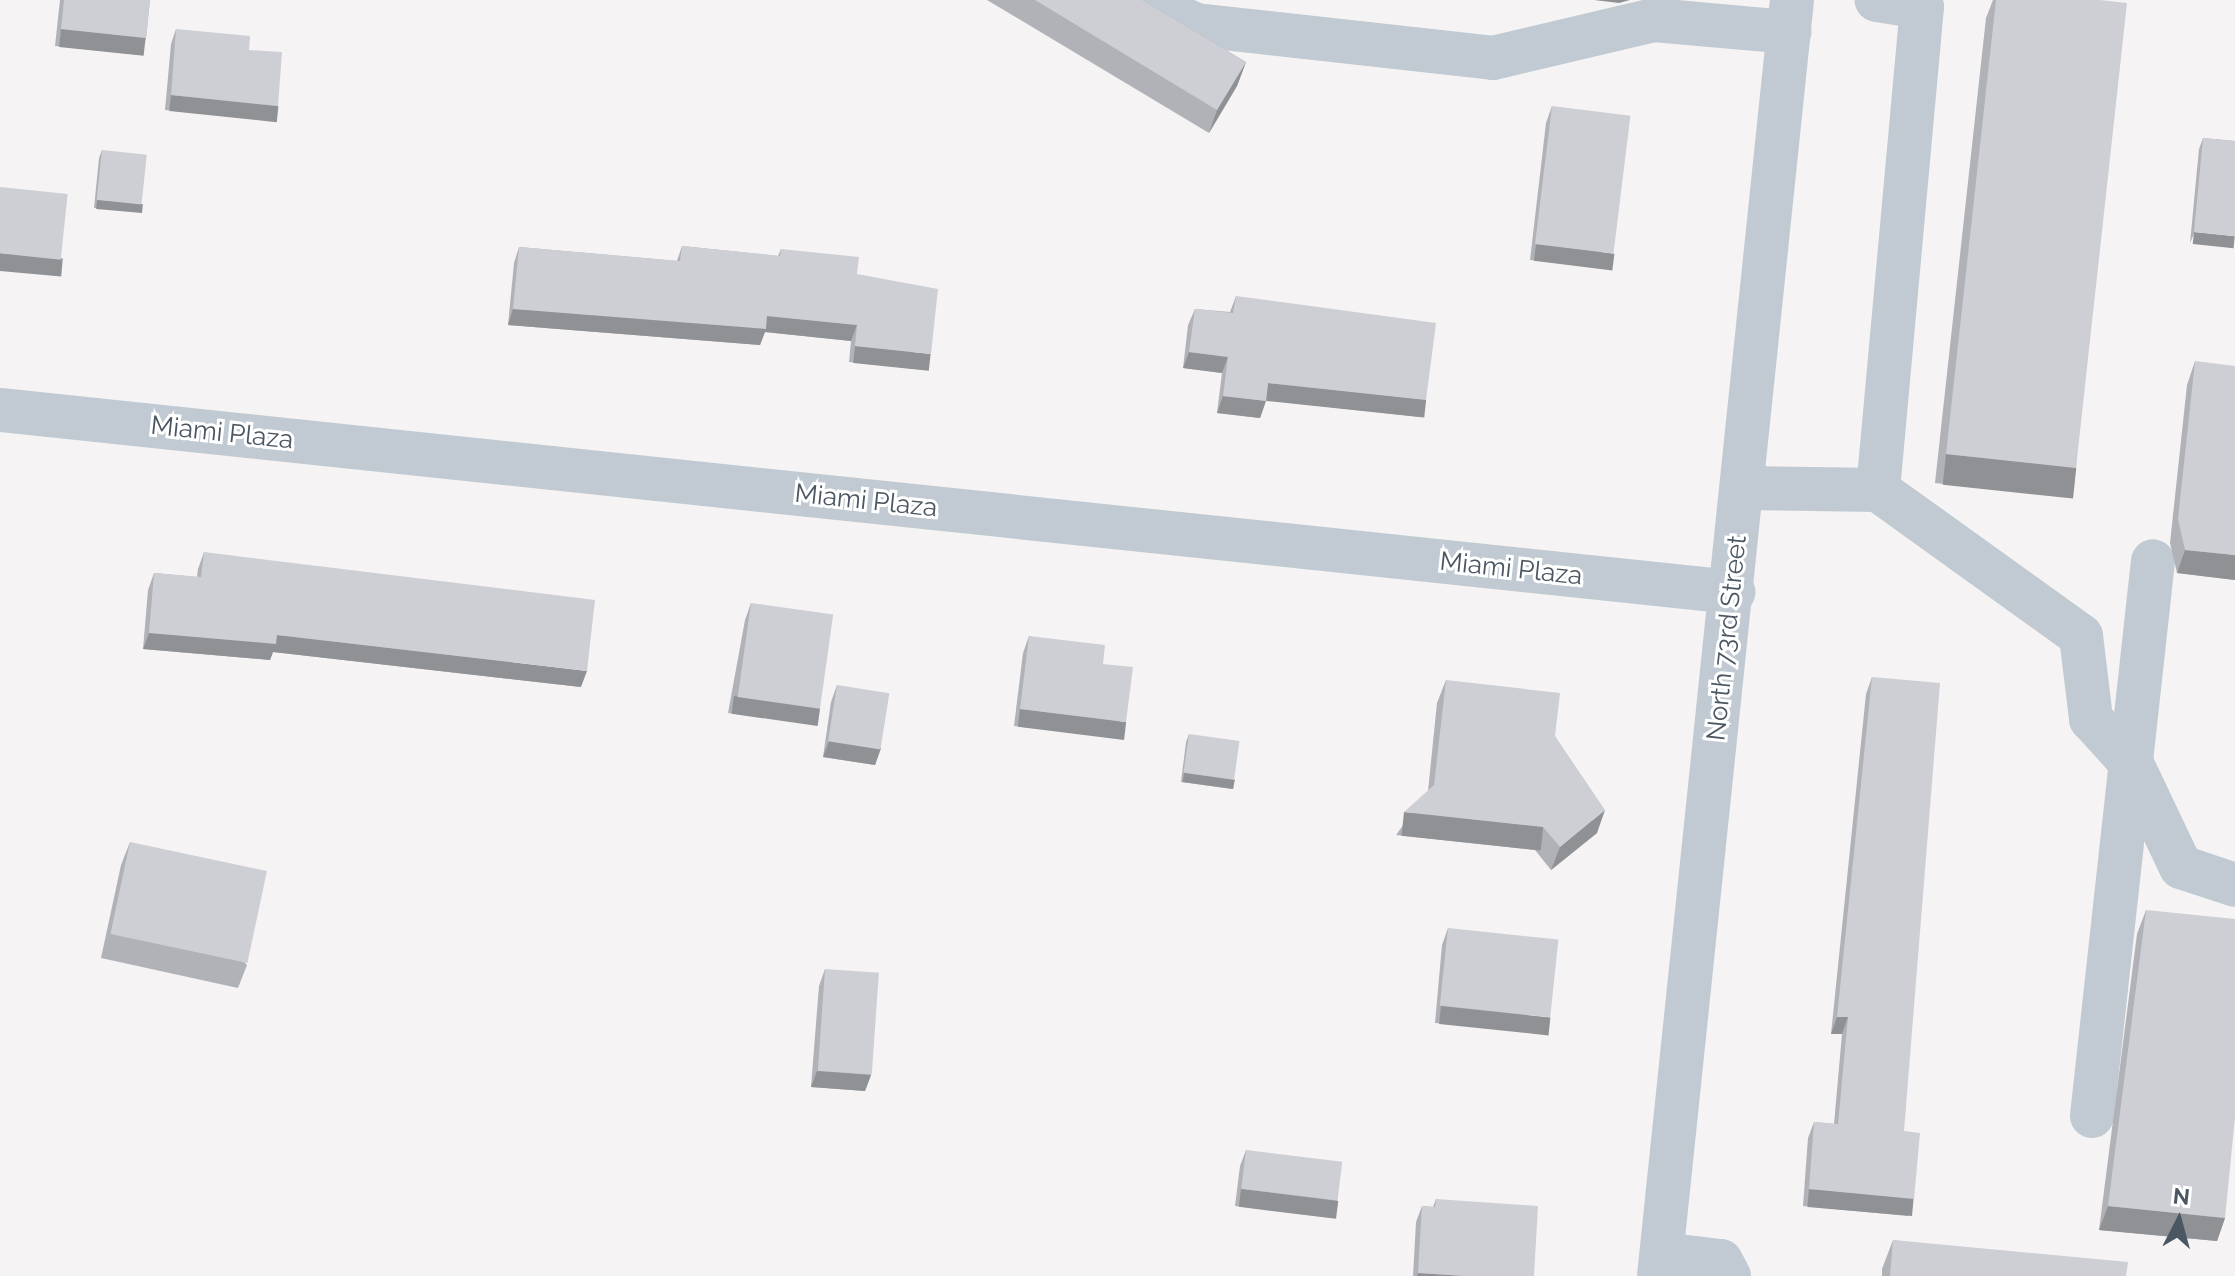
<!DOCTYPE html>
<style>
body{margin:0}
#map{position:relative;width:2235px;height:1276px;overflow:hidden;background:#f5f3f3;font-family:Raleway,sans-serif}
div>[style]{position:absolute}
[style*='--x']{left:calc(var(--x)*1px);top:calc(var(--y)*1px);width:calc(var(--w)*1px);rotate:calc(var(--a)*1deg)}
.minor>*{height:44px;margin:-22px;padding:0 22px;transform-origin:22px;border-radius:22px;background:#c1cad2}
.wall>*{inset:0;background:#b0b2b7}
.shaded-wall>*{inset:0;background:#909195;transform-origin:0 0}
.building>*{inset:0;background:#cdcfd5;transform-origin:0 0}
span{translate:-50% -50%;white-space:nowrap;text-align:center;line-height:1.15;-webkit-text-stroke:6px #fff;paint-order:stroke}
.street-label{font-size:26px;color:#4a5661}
.north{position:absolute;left:2139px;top:1180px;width:80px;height:80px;-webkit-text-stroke:6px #fff;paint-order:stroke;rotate:6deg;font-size:22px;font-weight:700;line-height:32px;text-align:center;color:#4a5661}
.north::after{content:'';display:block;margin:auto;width:28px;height:36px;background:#4a5661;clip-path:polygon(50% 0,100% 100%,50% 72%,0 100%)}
</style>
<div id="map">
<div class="minor">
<div style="--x:1142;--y:0;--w:60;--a:24.8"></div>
<div style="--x:1196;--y:25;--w:299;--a:6.3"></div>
<div style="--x:1493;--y:58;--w:165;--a:-13.3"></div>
<div style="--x:1654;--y:20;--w:136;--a:5.1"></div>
<div style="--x:0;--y:410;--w:1743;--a:6"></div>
<div style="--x:1743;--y:488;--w:135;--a:0.8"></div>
<div style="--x:1878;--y:490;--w:485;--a:-84.8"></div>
<div style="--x:1922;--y:7;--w:46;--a:-171.2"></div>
<div style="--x:1878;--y:490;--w:250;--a:35.7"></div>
<div style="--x:2081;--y:636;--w:84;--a:83.1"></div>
<div style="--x:2091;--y:719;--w:61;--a:47.7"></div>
<div style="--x:2132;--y:764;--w:114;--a:64.6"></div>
<div style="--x:2181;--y:867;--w:57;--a:18.4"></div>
<div style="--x:2092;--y:1116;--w:558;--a:-83.73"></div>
<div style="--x:1662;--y:1254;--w:59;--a:6.8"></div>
<div style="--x:1721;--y:1261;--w:17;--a:62"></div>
<div style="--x:1659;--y:1276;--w:1283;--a:-84.05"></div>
</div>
<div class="wall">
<div style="clip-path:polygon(60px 0,150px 0,146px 38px,140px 55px,55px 46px)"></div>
<div style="clip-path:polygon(987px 0,1142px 0,1246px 62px,1237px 86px,1209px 133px)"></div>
<div style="clip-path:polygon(1993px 0,2100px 0,2076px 468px,2065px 497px,1935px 483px,1986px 18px)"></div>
<div style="clip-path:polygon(176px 29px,249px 50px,278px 106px,272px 121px,165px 110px,171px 44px)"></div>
<div style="clip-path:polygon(1552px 106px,1608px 269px,1530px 260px,1546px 123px)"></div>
<div style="clip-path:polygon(2203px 138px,2235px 141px,2190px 243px,2199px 149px)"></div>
<div style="clip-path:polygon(102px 150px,140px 212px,94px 208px,99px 158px)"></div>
<div style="clip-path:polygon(682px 246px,778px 256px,781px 249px,857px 274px,925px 370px,849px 362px,851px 341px,765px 332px,760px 345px,508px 325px,514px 263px,519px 247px,677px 261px)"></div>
<div style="clip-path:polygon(1236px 296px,1420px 417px,1266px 400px,1260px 418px,1217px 413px,1222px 373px,1183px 368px,1188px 325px,1195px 309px,1230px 312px)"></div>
<div style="clip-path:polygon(2195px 361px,2235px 580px,2177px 573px,2170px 543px,2187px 385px)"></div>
<div style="clip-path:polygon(204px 552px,581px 687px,273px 652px,270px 660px,143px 649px,148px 590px,154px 573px,197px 577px,198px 569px)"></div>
<div style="clip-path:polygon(751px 603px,814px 724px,728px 713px,745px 620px)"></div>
<div style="clip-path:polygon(1029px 636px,1103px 664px,1120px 738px,1014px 726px,1023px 653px)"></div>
<div style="clip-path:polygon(1872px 677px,1904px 1131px,1908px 1216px,1803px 1206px,1808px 1138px,1814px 1122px,1834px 1124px,1842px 1034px,1831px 1034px,1866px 694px)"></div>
<div style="clip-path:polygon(1446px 680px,1555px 736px,1597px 833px,1551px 870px,1535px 850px,1396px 835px,1428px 791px,1437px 703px)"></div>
<div style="clip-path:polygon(837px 685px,881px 748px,875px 765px,823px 757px,831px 702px)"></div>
<div style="clip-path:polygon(1189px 734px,1235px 780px,1232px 789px,1181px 782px,1186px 742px)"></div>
<div style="clip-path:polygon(130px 842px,247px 965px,238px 988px,101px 958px,121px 865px)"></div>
<div style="clip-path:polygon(2146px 910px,2225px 1218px,2217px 1241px,2099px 1230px,2137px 934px)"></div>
<div style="clip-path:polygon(1448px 928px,1544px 1033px,1435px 1023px,1442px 945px)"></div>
<div style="clip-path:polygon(825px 969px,871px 1075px,865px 1091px,811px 1087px,819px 986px)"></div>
<div style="clip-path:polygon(1246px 1150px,1338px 1201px,1332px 1218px,1235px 1206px,1240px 1166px)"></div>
<div style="clip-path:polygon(1436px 1199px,1534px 1276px,1413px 1276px,1416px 1222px,1422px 1206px,1433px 1207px)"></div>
<div style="clip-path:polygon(1893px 1240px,2126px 1276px,1882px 1276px,1882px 1269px)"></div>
</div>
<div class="shaded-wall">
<div style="clip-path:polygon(1594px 0,1630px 0,1619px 3px)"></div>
<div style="left:61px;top:29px;width:85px;height:18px;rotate:6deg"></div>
<div style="clip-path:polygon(1246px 62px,1237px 86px,1209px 133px,1217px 110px)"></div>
<div style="left:171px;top:95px;width:108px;height:16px;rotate:6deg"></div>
<div style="left:97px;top:200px;width:46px;height:9px;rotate:5deg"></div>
<div style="left:2194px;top:232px;width:41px;height:12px;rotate:6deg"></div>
<div style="left:1536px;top:244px;width:79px;height:17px;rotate:7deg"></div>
<div style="left:0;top:253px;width:63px;height:18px;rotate:5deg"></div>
<div style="clip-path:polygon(513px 309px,767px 316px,857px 325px,851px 341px,765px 332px,760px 345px,508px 325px)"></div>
<div style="left:855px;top:346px;width:76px;height:17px;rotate:6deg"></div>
<div style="clip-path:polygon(1189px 352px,1228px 357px,1222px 373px,1183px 368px)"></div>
<div style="left:1268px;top:383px;width:159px;height:18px;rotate:6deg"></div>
<div style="clip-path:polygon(1223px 396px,1266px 401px,1260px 418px,1217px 413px)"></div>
<div style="left:1946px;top:454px;width:131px;height:31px;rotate:6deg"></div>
<div style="clip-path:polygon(2185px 550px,2235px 555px,2235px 580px,2177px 573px)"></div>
<div style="clip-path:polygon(149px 633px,277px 635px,587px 671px,581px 687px,273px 652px,270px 660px,143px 649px)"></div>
<div style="left:734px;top:696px;width:87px;height:18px;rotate:8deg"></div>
<div style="left:1020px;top:709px;width:107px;height:18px;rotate:7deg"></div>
<div style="clip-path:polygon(829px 741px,881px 748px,875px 765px,823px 757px)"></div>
<div style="left:1184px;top:773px;width:51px;height:9px;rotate:8deg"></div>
<div style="clip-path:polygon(1605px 810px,1597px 833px,1551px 870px,1560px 847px)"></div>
<div style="left:1404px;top:812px;width:140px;height:24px;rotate:6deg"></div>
<div style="left:1441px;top:1006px;width:110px;height:18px;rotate:6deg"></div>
<div style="clip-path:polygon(1837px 1017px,1848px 1017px,1842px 1034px,1831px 1034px)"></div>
<div style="clip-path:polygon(817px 1071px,871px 1075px,865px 1091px,811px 1087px)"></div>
<div style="left:1241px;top:1189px;width:98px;height:18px;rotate:7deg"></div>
<div style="left:1809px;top:1189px;width:105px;height:18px;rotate:5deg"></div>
<div style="clip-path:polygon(2108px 1206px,2225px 1218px,2217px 1241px,2099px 1230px)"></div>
<div style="clip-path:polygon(1418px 1273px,1465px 1276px,1417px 1276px)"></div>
</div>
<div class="building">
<div style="clip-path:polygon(64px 0,150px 0,146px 38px,61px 29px)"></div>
<div style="clip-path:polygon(1035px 0,1142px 0,1246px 62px,1217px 110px)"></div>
<div style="clip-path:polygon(1996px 0,2100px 0,2127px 3px,2076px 468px,1946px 454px)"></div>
<div style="clip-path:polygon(176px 29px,250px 36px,249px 50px,282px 52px,278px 106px,171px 95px)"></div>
<div style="left:1552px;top:106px;width:79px;height:139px;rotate:7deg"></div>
<div style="clip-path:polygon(2203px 138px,2235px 141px,2235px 236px,2194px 232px)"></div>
<div style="left:102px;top:150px;width:45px;height:50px;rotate:6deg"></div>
<div style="left:0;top:187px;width:68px;height:66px;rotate:6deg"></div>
<div style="clip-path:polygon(682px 246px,780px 256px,781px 249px,859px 257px,857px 274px,938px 289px,931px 354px,855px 346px,857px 325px,767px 316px,766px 329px,513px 309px,519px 247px,680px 261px)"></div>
<div style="clip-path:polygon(1236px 296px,1436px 323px,1426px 400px,1268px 383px,1266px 401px,1223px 396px,1228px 357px,1189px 352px,1195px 309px,1233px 313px)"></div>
<div style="clip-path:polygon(2195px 361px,2235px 366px,2235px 555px,2185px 550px,2178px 519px)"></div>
<div style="clip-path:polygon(204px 552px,595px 600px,587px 671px,277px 635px,276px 644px,149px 633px,154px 573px,201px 577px)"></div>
<div style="left:751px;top:603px;width:83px;height:95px;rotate:8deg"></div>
<div style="clip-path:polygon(1029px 636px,1105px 645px,1103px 664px,1133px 667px,1126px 722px,1020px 709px)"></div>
<div style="clip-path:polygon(1872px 677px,1940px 683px,1904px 1131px,1920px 1133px,1914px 1199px,1809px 1189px,1814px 1122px,1838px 1124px,1848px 1017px,1837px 1017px)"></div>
<div style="clip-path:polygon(1446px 680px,1560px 693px,1555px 736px,1605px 810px,1560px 847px,1543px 827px,1404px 812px,1434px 785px)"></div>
<div style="left:837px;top:685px;width:53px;height:57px;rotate:9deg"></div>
<div style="left:1189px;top:734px;width:51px;height:39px;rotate:8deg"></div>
<div style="left:130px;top:842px;width:140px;height:94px;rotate:12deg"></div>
<div style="clip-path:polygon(2146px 910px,2235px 919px,2235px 1117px,2225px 1218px,2108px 1206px)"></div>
<div style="left:1448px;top:928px;width:111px;height:78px;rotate:6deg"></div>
<div style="left:825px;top:969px;width:54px;height:102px;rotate:4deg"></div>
<div style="left:1246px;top:1150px;width:97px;height:39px;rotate:7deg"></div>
<div style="clip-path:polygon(1436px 1199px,1538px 1206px,1534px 1276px,1465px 1276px,1418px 1273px,1422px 1206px,1435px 1207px)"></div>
<div style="clip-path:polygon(1893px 1240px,2128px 1262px,2126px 1276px,1890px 1276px)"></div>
</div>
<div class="street-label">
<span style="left:222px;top:433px;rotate:6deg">Miami Plaza</span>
<span style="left:866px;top:501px;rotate:6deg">Miami Plaza</span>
<span style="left:1511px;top:569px;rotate:6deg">Miami Plaza</span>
<span style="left:1727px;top:638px;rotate:-84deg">North 73rd Street</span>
</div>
<div class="north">N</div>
</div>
